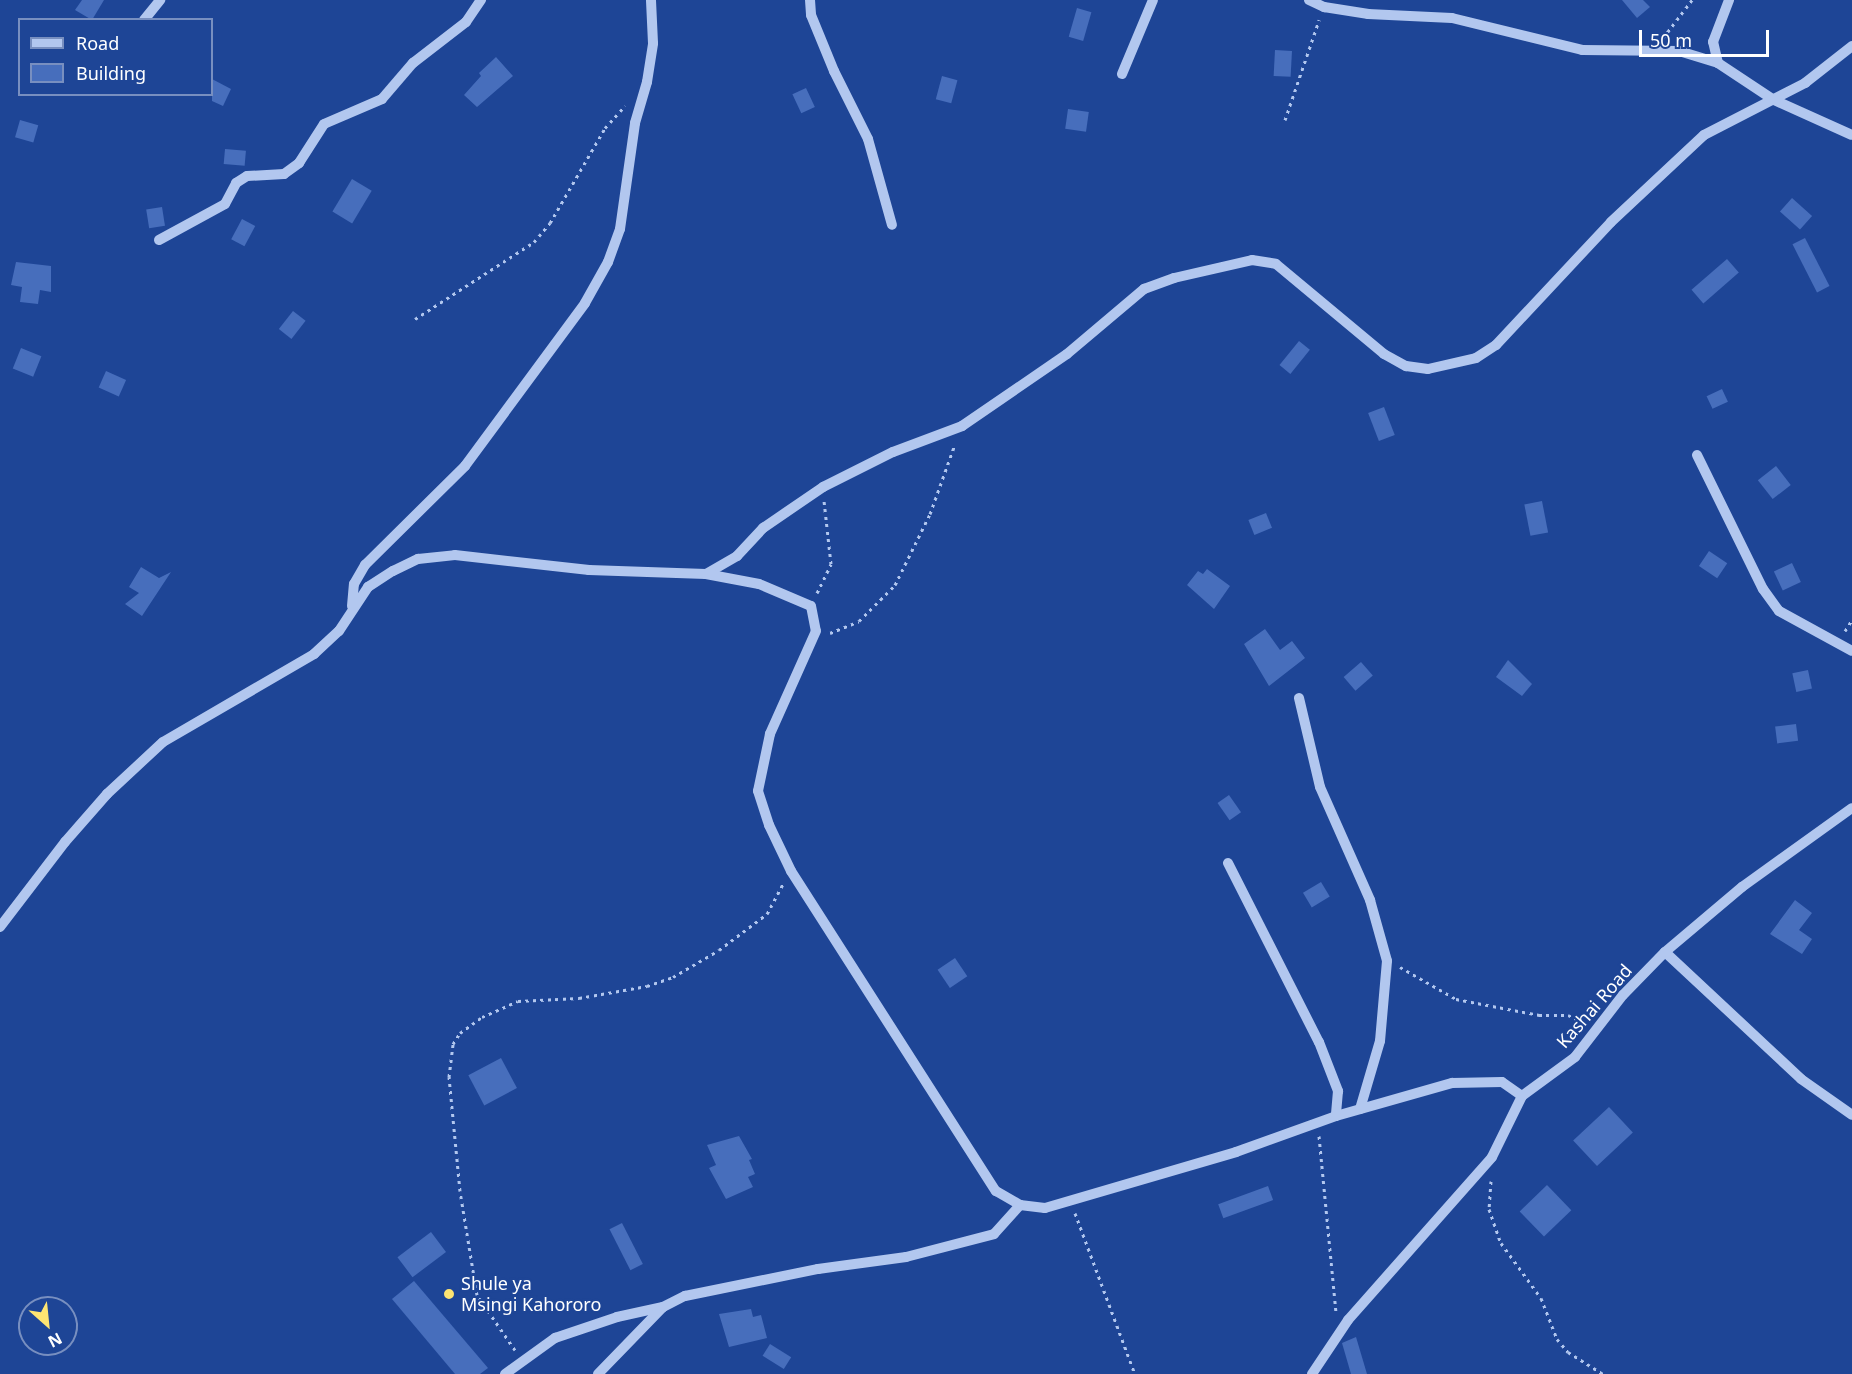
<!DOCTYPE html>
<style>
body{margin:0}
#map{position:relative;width:1852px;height:1374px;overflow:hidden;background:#1e4596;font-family:"Noto Sans",sans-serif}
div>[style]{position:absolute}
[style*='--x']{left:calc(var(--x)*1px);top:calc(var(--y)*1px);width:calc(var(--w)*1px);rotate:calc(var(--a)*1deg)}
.building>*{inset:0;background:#476ebc;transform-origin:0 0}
.path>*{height:3px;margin-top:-1.5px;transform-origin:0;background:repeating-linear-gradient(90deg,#b2c7ef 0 3px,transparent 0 7.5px)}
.minor>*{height:10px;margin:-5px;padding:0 5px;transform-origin:5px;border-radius:5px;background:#b2c7ef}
.dots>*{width:16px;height:16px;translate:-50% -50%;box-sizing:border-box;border:3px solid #1e4596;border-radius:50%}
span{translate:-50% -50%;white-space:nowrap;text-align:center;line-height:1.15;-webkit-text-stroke:4.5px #1e4596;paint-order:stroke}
.street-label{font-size:18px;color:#fff}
.poi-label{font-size:18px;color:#fff}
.left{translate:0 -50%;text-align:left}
.legend{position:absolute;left:18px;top:18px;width:195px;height:78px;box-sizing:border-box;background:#1e4596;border:2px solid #788fc0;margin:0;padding:8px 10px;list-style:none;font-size:18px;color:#fff}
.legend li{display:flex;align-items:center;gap:12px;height:30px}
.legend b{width:30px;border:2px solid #788fc0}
.north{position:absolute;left:18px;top:1296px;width:60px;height:60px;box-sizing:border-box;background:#1e4596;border:2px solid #788fc0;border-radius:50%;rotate:153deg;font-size:16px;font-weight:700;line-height:24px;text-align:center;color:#fff}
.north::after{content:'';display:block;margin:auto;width:21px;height:27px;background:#fde472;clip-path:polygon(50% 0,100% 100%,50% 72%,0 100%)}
.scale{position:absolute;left:1639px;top:30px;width:130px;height:27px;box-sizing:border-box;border:3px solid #fff;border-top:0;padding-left:8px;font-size:18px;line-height:21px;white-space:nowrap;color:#fff;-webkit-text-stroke:4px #1e4596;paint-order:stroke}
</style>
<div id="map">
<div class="building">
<div style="clip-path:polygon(82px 0,104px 0,92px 20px,75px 10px)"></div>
<div style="clip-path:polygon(1622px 0,1643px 0,1650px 7px,1637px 18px)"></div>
<div style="left:1077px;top:8px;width:15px;height:30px;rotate:16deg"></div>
<div style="left:1275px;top:50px;width:17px;height:26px;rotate:3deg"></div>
<div style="clip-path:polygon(496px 57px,513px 76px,477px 107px,464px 95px,481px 76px,479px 73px)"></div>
<div style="left:942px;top:76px;width:16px;height:24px;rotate:15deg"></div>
<div style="clip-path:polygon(212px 79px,231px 89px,223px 106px,212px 101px)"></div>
<div style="left:806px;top:88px;width:21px;height:15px;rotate:65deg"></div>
<div style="left:1068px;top:109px;width:21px;height:20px;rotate:8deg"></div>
<div style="left:20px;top:120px;width:19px;height:18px;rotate:16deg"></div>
<div style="left:225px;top:149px;width:21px;height:15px;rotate:5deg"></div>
<div style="left:352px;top:179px;width:23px;height:38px;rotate:31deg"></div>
<div style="left:1792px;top:198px;width:27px;height:18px;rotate:42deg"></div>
<div style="left:162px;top:207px;width:19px;height:16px;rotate:81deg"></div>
<div style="left:242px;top:219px;width:15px;height:23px;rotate:28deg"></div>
<div style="left:1805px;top:238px;width:54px;height:14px;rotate:63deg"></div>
<div style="left:1727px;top:259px;width:18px;height:47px;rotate:49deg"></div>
<div style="clip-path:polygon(16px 262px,51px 266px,51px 292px,40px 290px,38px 304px,20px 302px,22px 287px,11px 285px)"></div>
<div style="left:293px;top:311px;width:16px;height:23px;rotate:38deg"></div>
<div style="left:1299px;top:341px;width:14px;height:31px;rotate:39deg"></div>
<div style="left:21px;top:348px;width:22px;height:22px;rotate:22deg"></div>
<div style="left:106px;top:371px;width:22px;height:18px;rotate:24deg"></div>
<div style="left:1722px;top:389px;width:14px;height:17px;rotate:65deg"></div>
<div style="left:1384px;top:407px;width:30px;height:17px;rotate:69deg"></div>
<div style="left:1776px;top:466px;width:24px;height:23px;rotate:52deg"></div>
<div style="left:1542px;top:501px;width:32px;height:18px;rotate:79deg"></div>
<div style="left:1266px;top:513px;width:16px;height:19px;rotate:68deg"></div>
<div style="left:1709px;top:551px;width:22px;height:18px;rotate:34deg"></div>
<div style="left:1792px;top:563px;width:21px;height:20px;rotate:65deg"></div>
<div style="clip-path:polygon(141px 567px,159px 578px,171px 572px,142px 616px,125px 604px,139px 593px,129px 587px)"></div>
<div style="clip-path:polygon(1207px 569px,1230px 586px,1214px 609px,1187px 585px,1198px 571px,1203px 574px)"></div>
<div style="clip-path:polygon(1265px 629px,1280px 650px,1292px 641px,1305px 658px,1269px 686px,1244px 644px)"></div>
<div style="clip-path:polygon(1508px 660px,1532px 684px,1522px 696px,1496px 677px)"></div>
<div style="left:1361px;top:662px;width:18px;height:23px;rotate:49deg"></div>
<div style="left:1808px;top:670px;width:19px;height:16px;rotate:78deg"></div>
<div style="left:1796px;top:724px;width:17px;height:21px;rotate:83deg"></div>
<div style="left:1229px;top:795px;width:21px;height:14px;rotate:55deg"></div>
<div style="left:1321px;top:882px;width:17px;height:21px;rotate:59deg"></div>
<div style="clip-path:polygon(1795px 900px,1812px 913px,1799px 930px,1812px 939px,1802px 954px,1770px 934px)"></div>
<div style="left:955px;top:958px;width:22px;height:21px;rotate:56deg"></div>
<div style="left:501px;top:1058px;width:34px;height:37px;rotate:62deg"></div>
<div style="left:1609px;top:1107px;width:35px;height:49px;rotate:47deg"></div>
<div style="clip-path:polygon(739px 1136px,752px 1159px,749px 1160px,755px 1174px,748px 1177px,753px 1187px,726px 1199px,709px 1168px,716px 1165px,707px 1145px)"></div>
<div style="left:1547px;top:1185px;width:35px;height:38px;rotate:46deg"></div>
<div style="left:1268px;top:1186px;width:15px;height:53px;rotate:70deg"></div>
<div style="left:622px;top:1223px;width:46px;height:14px;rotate:63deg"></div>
<div style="left:431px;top:1232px;width:25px;height:42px;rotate:53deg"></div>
<div style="clip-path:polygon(414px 1281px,488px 1368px,480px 1374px,455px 1374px,392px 1299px)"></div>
<div style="clip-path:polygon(751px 1309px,753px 1317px,761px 1315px,767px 1338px,729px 1347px,719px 1314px)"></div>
<div style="clip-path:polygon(1356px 1337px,1367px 1374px,1351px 1374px,1342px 1343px)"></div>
<div style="left:770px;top:1344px;width:25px;height:14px;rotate:32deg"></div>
</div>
<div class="path">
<div style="--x:1663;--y:38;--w:48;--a:-52.7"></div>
<div style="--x:1285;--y:120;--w:106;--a:-71.2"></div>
<div style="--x:415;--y:319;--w:142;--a:-32.9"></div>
<div style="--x:534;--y:242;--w:25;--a:-50"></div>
<div style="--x:550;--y:223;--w:110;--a:-59.9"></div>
<div style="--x:605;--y:128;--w:30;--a:-48"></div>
<div style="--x:817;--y:593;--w:32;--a:-64"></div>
<div style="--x:831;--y:564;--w:63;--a:-96.3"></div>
<div style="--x:1845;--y:631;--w:13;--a:-58"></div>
<div style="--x:830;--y:633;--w:31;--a:-22"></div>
<div style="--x:859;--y:621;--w:51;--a:-45"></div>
<div style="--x:895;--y:585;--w:79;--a:-63.8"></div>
<div style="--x:930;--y:514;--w:74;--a:-70.3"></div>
<div style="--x:1400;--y:967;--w:64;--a:29.7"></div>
<div style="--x:1456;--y:999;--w:85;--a:10.9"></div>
<div style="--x:1539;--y:1015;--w:29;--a:0"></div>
<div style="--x:1568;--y:1015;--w:19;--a:25"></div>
<div style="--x:1319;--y:1136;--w:177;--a:84.5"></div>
<div style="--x:1491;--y:1181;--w:28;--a:94"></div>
<div style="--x:1489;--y:1209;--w:36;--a:71"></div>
<div style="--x:1501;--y:1243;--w:68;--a:54"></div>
<div style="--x:1541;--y:1298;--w:44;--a:68.7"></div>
<div style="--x:1557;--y:1339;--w:17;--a:50"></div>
<div style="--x:1568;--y:1352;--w:41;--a:32.2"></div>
<div style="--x:1075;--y:1213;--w:172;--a:69.6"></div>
<div style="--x:515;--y:1350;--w:67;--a:-124.6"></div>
<div style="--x:477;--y:1295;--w:105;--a:-99.3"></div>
<div style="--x:460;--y:1191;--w:115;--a:-95.5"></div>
<div style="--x:449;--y:1077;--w:33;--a:-83"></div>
<div style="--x:453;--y:1044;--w:13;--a:-58"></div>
<div style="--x:460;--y:1033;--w:27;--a:-36"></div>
<div style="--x:482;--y:1017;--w:39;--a:-24"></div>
<div style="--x:518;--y:1001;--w:61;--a:-2.8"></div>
<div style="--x:579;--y:998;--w:69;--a:-10"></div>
<div style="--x:647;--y:986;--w:28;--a:-19"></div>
<div style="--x:673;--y:977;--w:53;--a:-30.4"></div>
<div style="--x:719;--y:950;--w:60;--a:-36.9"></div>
<div style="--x:767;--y:914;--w:34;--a:-62"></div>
</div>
<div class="minor">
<div style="--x:810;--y:0;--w:15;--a:86"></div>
<div style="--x:811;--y:15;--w:61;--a:67.7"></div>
<div style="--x:834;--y:71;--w:76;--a:63.4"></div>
<div style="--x:868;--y:139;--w:89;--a:74.4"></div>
<div style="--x:1309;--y:0;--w:17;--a:25"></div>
<div style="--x:1324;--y:7;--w:45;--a:9"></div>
<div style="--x:1368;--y:14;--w:84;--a:2.7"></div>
<div style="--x:1452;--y:18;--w:134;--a:13.8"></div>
<div style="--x:1582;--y:50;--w:97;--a:0.6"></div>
<div style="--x:1679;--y:51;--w:41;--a:17.1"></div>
<div style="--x:1718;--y:63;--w:67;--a:33.5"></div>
<div style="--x:1774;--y:100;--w:85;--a:24.2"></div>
<div style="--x:144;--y:20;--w:26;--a:-51"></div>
<div style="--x:1718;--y:63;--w:22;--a:-103"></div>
<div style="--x:1713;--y:42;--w:45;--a:-69.1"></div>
<div style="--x:1122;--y:74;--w:80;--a:-67.3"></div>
<div style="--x:159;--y:240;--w:75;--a:-28.6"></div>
<div style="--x:225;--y:204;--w:24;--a:-62"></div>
<div style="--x:236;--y:183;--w:13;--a:-32"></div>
<div style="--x:247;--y:176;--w:37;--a:-3"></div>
<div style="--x:284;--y:174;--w:19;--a:-36"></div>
<div style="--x:299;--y:163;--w:46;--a:-57.3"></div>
<div style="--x:324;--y:124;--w:63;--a:-23.3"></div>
<div style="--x:382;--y:99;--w:48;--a:-49.3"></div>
<div style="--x:413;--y:63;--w:67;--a:-37.7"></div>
<div style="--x:466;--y:22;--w:27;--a:-56"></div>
<div style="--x:1697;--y:455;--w:149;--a:63.8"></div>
<div style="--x:1763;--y:589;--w:27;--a:54"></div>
<div style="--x:1779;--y:611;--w:83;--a:28.7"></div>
<div style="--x:706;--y:574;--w:36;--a:-30"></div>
<div style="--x:737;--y:556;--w:38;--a:-47"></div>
<div style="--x:763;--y:528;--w:73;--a:-34.3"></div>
<div style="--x:823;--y:487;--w:78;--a:-26.6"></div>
<div style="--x:893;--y:452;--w:74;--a:-20.6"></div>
<div style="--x:962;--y:426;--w:127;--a:-34.4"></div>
<div style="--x:1067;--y:354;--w:101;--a:-40.2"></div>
<div style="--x:1144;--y:289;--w:32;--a:-20"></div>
<div style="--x:1174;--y:278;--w:80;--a:-13"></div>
<div style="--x:1252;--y:260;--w:24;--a:9"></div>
<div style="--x:1276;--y:264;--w:141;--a:39.8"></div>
<div style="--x:1384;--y:354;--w:25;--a:29"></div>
<div style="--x:1406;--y:366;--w:22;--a:8"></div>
<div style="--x:1428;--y:369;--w:49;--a:-12.9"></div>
<div style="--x:1476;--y:358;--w:24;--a:-33"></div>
<div style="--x:1496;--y:345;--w:168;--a:-46.9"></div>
<div style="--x:1611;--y:222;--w:127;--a:-43.1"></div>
<div style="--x:1704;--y:135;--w:114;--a:-27.2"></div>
<div style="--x:1805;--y:83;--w:60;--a:-38.2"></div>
<div style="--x:352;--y:606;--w:22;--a:-85"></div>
<div style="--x:354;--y:584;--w:22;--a:-60"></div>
<div style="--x:365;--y:565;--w:141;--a:-44.7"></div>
<div style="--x:465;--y:466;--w:202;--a:-53.6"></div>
<div style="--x:585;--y:303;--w:47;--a:-60.7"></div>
<div style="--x:608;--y:262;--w:35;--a:-70"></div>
<div style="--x:620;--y:229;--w:107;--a:-81.9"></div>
<div style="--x:635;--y:123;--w:43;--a:-73.7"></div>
<div style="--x:647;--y:82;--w:39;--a:-81"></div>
<div style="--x:653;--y:43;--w:43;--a:-92.7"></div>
<div style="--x:1299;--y:698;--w:91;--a:76.7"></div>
<div style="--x:1320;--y:787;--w:124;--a:66.1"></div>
<div style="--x:1370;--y:900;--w:63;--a:74.4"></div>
<div style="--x:1387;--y:961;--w:80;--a:95"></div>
<div style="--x:1380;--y:1041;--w:71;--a:106.4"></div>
<div style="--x:1228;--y:863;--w:201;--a:63.1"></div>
<div style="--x:1319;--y:1042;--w:53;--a:68.8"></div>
<div style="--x:1338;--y:1091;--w:25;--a:95"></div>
<div style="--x:0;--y:927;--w:107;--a:-52.6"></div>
<div style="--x:65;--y:842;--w:64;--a:-48.8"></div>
<div style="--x:107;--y:794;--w:76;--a:-42.9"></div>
<div style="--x:163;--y:742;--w:175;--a:-30.2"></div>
<div style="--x:314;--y:654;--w:34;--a:-43"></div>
<div style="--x:339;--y:631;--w:53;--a:-56.6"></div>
<div style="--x:368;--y:587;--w:30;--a:-33"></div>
<div style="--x:393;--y:571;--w:28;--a:-26"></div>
<div style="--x:418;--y:559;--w:37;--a:-6"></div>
<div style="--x:455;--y:555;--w:135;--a:6.4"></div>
<div style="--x:589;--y:570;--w:117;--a:2"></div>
<div style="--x:706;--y:574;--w:54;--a:10.7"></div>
<div style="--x:759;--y:584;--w:56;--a:22.9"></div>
<div style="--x:811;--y:606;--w:25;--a:79"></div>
<div style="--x:816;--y:631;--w:113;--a:114.1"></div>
<div style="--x:770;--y:734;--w:58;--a:101.9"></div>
<div style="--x:758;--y:791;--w:36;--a:72"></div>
<div style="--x:769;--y:825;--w:51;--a:64.4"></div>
<div style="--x:791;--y:871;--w:380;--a:57.4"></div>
<div style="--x:996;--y:1191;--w:28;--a:30"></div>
<div style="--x:1020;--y:1205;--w:25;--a:7"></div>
<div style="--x:1045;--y:1208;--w:199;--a:-16.3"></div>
<div style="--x:1236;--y:1152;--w:106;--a:-19.8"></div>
<div style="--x:1336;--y:1116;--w:121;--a:-15.9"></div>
<div style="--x:1452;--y:1083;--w:50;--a:-1.1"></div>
<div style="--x:1502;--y:1082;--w:24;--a:35"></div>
<div style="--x:1665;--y:952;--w:186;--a:43"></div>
<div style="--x:1801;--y:1079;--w:62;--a:35.2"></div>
<div style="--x:505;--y:1374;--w:62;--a:-35.8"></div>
<div style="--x:555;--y:1338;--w:65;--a:-18.7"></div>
<div style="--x:617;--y:1317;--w:47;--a:-12.3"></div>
<div style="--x:598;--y:1374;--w:93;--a:-45.9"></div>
<div style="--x:663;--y:1307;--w:25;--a:-27"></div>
<div style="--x:685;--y:1296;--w:136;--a:-11.5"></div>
<div style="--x:818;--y:1269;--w:89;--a:-7.8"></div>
<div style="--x:906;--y:1257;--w:91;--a:-14.6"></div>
<div style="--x:994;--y:1234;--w:39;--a:-48"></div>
<div style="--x:1312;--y:1374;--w:65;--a:-56.3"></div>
<div style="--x:1348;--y:1320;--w:217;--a:-48.5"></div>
<div style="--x:1492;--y:1157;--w:68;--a:-63.8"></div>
<div style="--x:1522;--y:1096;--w:66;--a:-36.3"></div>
<div style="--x:1575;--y:1057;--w:78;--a:-52.3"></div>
<div style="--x:1623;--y:995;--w:60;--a:-45.7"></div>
<div style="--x:1665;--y:952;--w:101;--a:-40.2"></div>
<div style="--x:1742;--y:887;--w:135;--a:-35.7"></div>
</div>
<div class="dots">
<div style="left:449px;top:1294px;background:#fde472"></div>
</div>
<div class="street-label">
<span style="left:1594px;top:1006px;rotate:-49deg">Kashai Road</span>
</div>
<div class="poi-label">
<span class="left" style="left:461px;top:1294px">Shule ya<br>Msingi Kahororo</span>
</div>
<ul class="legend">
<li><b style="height:8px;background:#b2c7ef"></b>Road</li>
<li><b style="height:16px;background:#476ebc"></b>Building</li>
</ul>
<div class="north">N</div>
<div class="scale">50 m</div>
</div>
